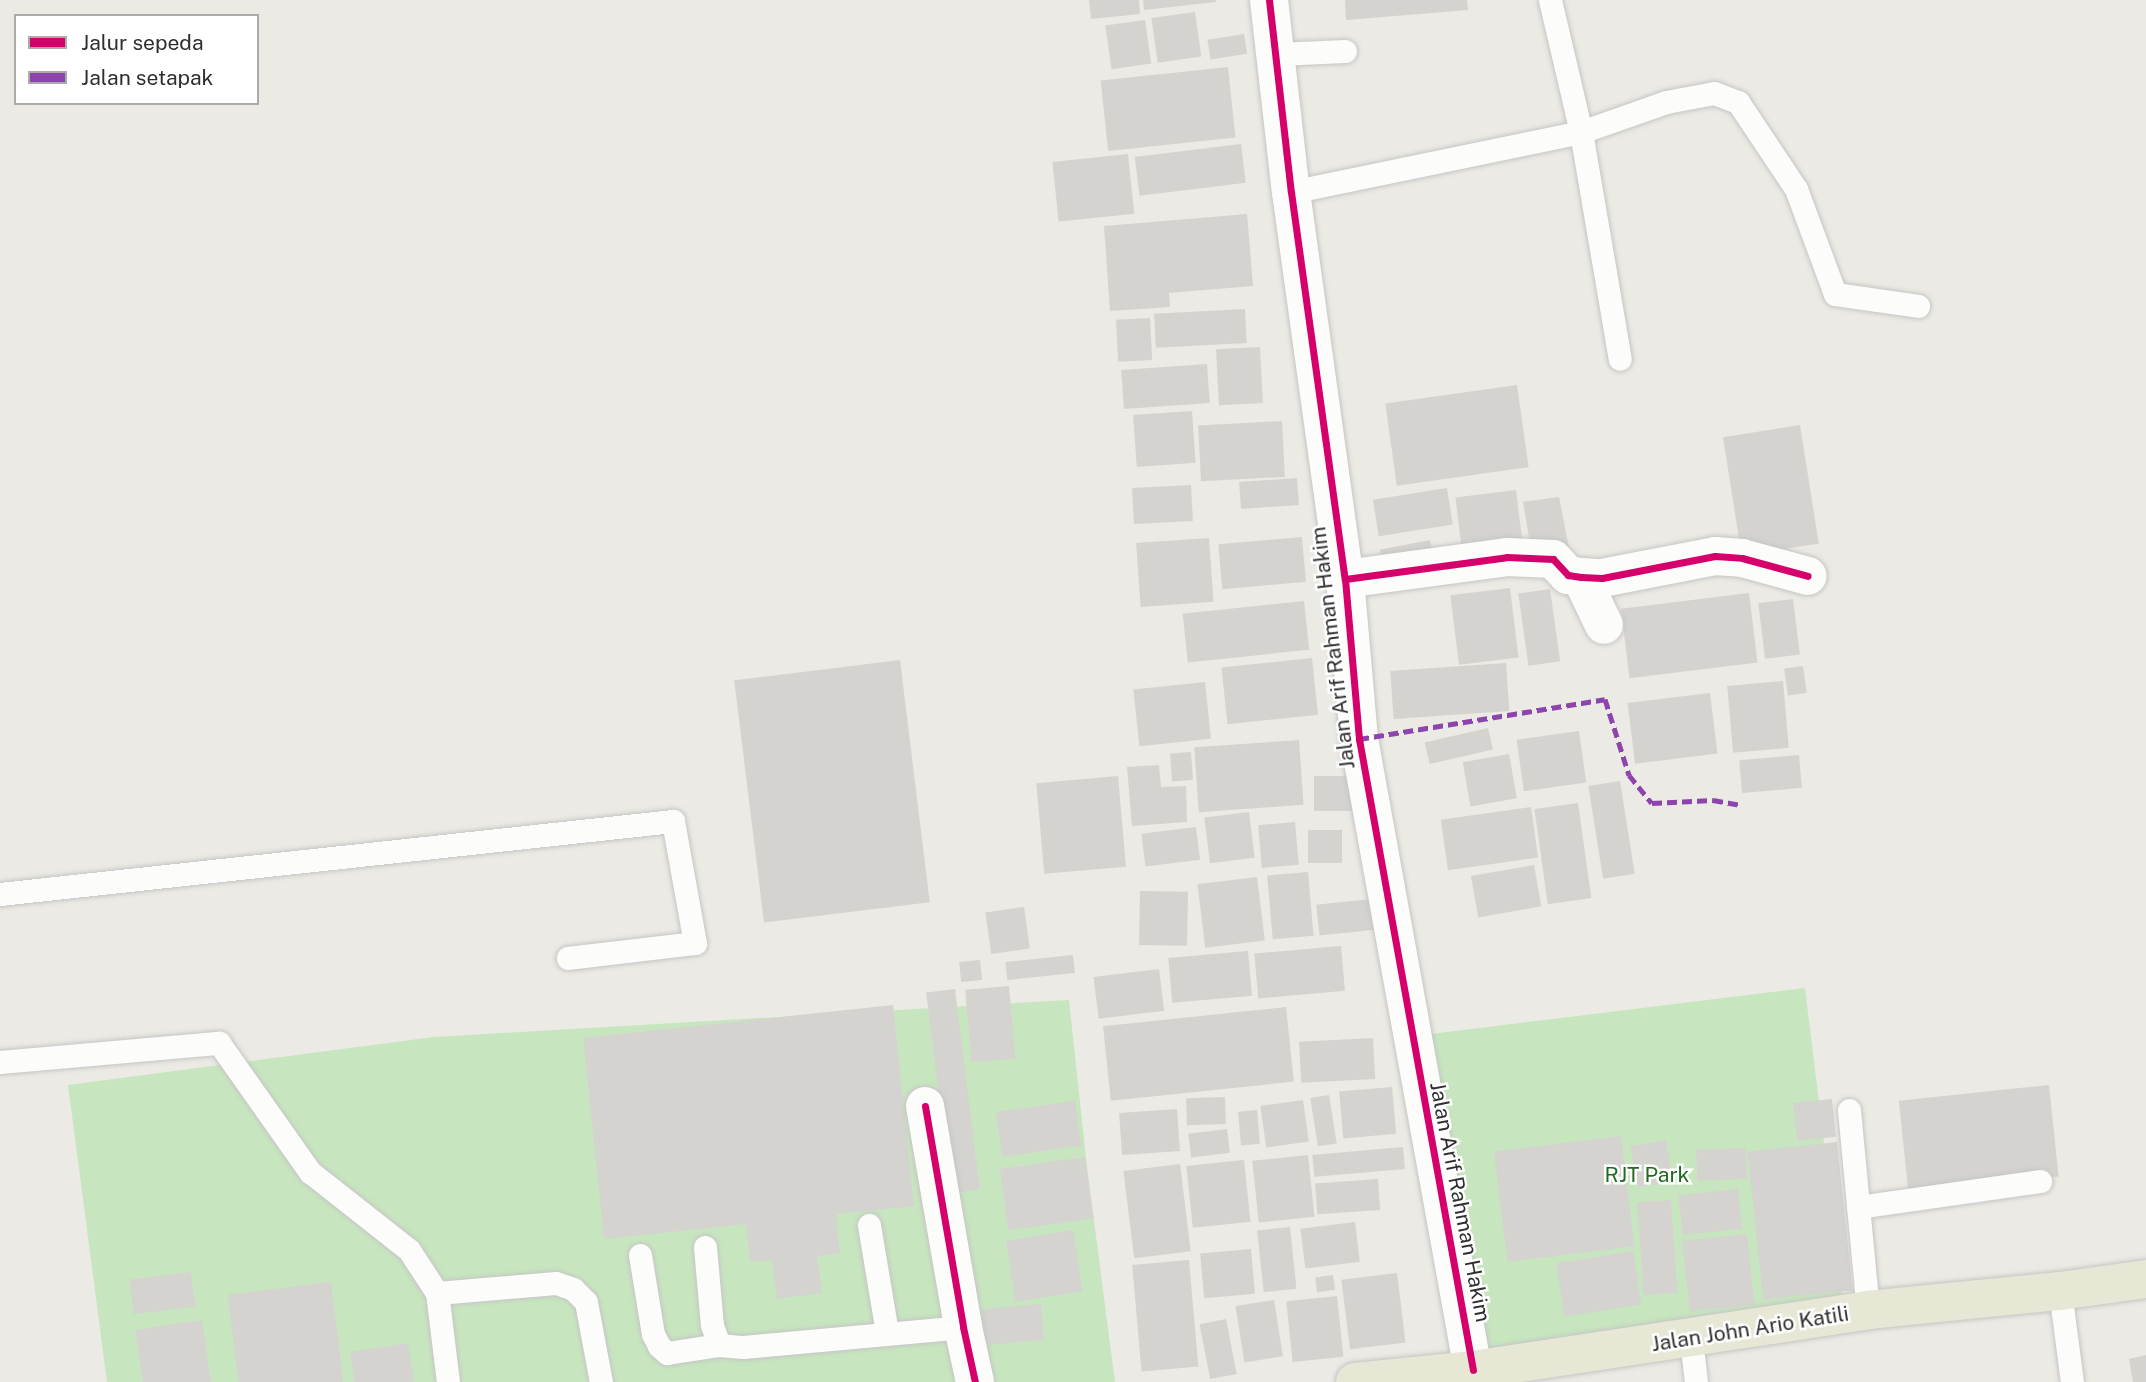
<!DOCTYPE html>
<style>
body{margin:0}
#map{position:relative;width:2146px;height:1382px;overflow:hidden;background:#ebeae4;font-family:"Public Sans",sans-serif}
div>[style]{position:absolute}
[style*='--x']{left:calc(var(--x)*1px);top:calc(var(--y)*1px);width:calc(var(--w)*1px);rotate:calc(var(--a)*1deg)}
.green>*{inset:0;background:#c7e6bf;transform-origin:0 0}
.building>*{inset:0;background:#d4d3cf;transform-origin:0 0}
.roads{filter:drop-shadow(0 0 2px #c6c5c4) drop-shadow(0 0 2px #c6c5c4)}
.service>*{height:23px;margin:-11.5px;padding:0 11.5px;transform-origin:11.5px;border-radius:11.5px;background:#fcfcfb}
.minor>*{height:38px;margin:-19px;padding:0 19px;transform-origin:19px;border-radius:19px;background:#fcfcfb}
.primary>*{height:38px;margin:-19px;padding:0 19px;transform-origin:19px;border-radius:19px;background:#e7e7d6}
.quiet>*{height:5px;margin-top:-2.5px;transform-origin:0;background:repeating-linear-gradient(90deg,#8e44ad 0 10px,transparent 0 15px)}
.cycleway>*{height:7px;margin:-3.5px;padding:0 3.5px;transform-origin:3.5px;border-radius:3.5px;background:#d6006c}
span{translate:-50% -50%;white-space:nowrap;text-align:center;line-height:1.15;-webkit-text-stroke:5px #fff;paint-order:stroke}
.street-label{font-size:21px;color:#2e2e2e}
.park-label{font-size:21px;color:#1f6a1f}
.legend{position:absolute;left:14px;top:14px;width:245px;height:91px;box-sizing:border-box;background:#fff;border:2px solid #ababab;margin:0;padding:9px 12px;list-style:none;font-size:21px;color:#2e2e2e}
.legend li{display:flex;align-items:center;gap:14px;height:35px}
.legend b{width:35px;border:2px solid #ababab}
</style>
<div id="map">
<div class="green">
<div style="left:1805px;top:988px;width:328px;height:391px;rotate:83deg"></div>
<div style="clip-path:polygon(1069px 1000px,1087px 1167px,1115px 1382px,107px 1382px,68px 1085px,434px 1037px)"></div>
</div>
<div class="building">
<div style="clip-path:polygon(1089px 0,1139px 0,1140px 14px,1091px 19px)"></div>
<div style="clip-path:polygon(1143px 0,1216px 0,1216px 2px,1144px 10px)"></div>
<div style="clip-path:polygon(1345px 0,1467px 0,1468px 10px,1346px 20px)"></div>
<div style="left:1195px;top:12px;width:45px;height:44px;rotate:82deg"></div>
<div style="left:1145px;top:20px;width:44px;height:40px;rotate:82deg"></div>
<div style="left:1244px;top:34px;width:20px;height:37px;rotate:81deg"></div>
<div style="left:1228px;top:67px;width:71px;height:128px;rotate:84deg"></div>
<div style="left:1241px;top:144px;width:39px;height:107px;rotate:83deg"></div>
<div style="left:1128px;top:154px;width:60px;height:76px;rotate:84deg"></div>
<div style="clip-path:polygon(1247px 214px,1253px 286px,1169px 293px,1170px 307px,1110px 311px,1104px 226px)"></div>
<div style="left:1245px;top:309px;width:34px;height:91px;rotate:87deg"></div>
<div style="left:1150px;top:318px;width:42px;height:34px;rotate:87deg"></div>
<div style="left:1260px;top:347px;width:56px;height:44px;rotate:87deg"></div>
<div style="left:1207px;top:364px;width:39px;height:86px;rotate:86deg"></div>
<div style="left:1517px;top:385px;width:83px;height:133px;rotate:82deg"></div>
<div style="left:1192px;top:411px;width:52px;height:59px;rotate:86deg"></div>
<div style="left:1282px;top:421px;width:56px;height:84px;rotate:87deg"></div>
<div style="left:1800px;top:425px;width:120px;height:78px;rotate:81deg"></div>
<div style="left:1297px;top:478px;width:27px;height:58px;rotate:86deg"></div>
<div style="left:1191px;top:485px;width:36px;height:59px;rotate:87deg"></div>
<div style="left:1447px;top:488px;width:37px;height:75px;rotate:81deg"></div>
<div style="left:1516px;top:490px;width:62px;height:61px;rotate:83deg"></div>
<div style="clip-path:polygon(1559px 497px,1569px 548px,1531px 549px,1523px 502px)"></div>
<div style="left:1302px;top:537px;width:45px;height:84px;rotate:85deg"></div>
<div style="left:1209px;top:538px;width:64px;height:73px;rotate:86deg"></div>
<div style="left:1430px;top:540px;width:21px;height:51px;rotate:79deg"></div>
<div style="left:1510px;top:588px;width:70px;height:60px;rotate:83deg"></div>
<div style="left:1550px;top:589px;width:73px;height:32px;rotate:82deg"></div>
<div style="left:1749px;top:593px;width:70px;height:129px;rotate:83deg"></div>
<div style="left:1793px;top:599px;width:56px;height:35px;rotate:83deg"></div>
<div style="left:1304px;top:601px;width:49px;height:122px;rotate:84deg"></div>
<div style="left:1312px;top:658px;width:57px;height:91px;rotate:84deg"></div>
<div style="left:900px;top:660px;width:244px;height:167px;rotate:83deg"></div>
<div style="left:1506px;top:663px;width:48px;height:116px;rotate:86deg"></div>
<div style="left:1803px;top:666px;width:27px;height:19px;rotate:82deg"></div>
<div style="left:1783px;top:681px;width:67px;height:56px;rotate:85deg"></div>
<div style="left:1205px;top:682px;width:57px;height:72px;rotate:84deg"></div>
<div style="left:1710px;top:693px;width:61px;height:83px;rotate:83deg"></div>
<div style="left:1488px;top:728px;width:22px;height:65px;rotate:77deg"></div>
<div style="left:1579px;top:731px;width:52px;height:63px;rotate:82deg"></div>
<div style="left:1299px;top:740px;width:65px;height:105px;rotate:86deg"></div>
<div style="left:1191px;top:752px;width:28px;height:21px;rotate:86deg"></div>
<div style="left:1509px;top:754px;width:45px;height:47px;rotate:80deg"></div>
<div style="left:1799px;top:755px;width:33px;height:60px;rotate:85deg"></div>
<div style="clip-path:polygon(1159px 765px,1161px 787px,1186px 786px,1187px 822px,1132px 826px,1127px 767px)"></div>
<div style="left:1118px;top:776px;width:91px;height:82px;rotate:85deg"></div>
<div style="left:1314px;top:776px;width:38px;height:35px"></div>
<div style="left:1620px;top:781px;width:94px;height:32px;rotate:81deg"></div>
<div style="left:1578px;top:803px;width:96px;height:44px;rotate:82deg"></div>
<div style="left:1531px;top:807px;width:51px;height:91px;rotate:82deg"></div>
<div style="left:1249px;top:812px;width:46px;height:45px;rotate:83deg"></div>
<div style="left:1295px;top:822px;width:43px;height:37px;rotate:85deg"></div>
<div style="left:1196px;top:827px;width:33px;height:55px;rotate:83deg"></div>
<div style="left:1308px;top:830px;width:34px;height:33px"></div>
<div style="left:1534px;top:865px;width:42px;height:64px;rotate:80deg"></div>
<div style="left:1308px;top:872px;width:64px;height:41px;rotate:85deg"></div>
<div style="left:1257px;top:877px;width:64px;height:60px;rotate:83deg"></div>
<div style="left:1140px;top:891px;width:48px;height:54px;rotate:1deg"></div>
<div style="left:1371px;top:899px;width:31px;height:55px;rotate:84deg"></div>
<div style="left:1024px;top:907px;width:42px;height:39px;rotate:82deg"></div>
<div style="left:1341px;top:946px;width:45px;height:87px;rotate:85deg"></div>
<div style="left:1248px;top:951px;width:45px;height:80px;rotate:85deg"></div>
<div style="left:1073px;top:955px;width:18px;height:68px;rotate:84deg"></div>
<div style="left:980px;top:960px;width:20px;height:21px;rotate:84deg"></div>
<div style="left:1159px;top:969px;width:42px;height:66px;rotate:83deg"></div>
<div style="left:1009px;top:986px;width:73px;height:44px;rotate:85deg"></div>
<div style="left:955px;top:989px;width:202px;height:29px;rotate:83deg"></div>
<div style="clip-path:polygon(893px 1005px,914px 1206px,836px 1214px,840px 1253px,817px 1256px,822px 1293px,777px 1299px,772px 1260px,750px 1262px,746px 1224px,604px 1239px,583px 1038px)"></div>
<div style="left:1286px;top:1007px;width:75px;height:184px;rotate:84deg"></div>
<div style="left:1373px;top:1038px;width:41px;height:74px;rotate:87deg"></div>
<div style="left:2049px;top:1085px;width:92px;height:151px;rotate:84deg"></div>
<div style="left:1392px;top:1087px;width:47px;height:53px;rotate:85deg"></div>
<div style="left:1329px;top:1095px;width:49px;height:19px;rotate:81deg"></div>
<div style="left:1225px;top:1097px;width:27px;height:39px;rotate:88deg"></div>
<div style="left:1832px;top:1099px;width:38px;height:39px;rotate:84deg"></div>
<div style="left:1303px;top:1100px;width:42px;height:43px;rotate:82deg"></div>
<div style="left:1075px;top:1101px;width:45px;height:80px;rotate:82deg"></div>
<div style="left:1177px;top:1109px;width:42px;height:58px;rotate:86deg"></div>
<div style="left:1257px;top:1110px;width:34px;height:19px;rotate:85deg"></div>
<div style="left:1227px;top:1129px;width:24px;height:39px;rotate:83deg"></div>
<div style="left:1621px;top:1136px;width:111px;height:128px;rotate:83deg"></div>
<div style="left:1666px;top:1140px;width:42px;height:36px;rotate:80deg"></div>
<div style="left:1837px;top:1142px;width:149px;height:90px;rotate:84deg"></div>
<div style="left:1403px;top:1147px;width:22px;height:91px;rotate:85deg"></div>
<div style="left:1746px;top:1148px;width:31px;height:50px;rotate:88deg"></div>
<div style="left:1308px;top:1155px;width:62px;height:56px;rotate:84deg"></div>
<div style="left:1085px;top:1157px;width:62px;height:86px;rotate:82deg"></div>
<div style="left:1244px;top:1160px;width:62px;height:58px;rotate:84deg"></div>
<div style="left:1180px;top:1164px;width:88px;height:57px;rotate:83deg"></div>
<div style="left:1378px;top:1179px;width:31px;height:63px;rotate:86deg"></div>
<div style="left:1738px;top:1189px;width:40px;height:60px;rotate:84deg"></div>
<div style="left:1671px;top:1200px;width:93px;height:34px;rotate:86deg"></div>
<div style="left:1355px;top:1222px;width:40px;height:55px;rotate:83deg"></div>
<div style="left:1290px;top:1227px;width:62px;height:33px;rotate:84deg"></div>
<div style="left:1073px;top:1230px;width:62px;height:68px;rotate:81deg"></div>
<div style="left:1747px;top:1234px;width:71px;height:65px;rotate:84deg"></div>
<div style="left:1251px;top:1249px;width:45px;height:51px;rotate:85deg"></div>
<div style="left:1633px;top:1251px;width:54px;height:78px;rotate:81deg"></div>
<div style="left:1189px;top:1260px;width:107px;height:57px;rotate:85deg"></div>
<div style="left:191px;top:1272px;width:35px;height:62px;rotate:83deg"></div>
<div style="left:1397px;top:1273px;width:70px;height:56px;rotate:83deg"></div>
<div style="left:1333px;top:1275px;width:15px;height:18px;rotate:82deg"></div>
<div style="left:331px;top:1282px;width:101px;height:104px;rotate:83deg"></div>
<div style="left:1337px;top:1296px;width:61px;height:51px;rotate:84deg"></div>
<div style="left:1274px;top:1300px;width:57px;height:39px;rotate:81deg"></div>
<div style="left:1041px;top:1304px;width:36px;height:59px;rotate:85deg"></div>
<div style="left:1226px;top:1319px;width:56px;height:27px;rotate:79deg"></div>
<div style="clip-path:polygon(202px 1320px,211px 1382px,143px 1382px,135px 1330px)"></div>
<div style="clip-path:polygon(408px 1343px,414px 1382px,354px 1382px,350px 1352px)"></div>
<div style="clip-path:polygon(2146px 1355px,2146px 1382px,2133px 1382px,2129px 1359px)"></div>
</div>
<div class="roads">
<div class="service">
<div style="--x:1550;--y:0;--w:136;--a:76.8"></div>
<div style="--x:1581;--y:132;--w:230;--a:80.3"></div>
<div style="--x:1277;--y:54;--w:68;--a:-2.5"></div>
<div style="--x:1291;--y:192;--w:296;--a:-11.7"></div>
<div style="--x:1581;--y:132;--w:90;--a:-19.4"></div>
<div style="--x:1666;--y:102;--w:49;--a:-10.6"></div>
<div style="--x:1714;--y:93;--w:26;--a:21"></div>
<div style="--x:1738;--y:102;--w:105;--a:56.3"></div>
<div style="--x:1796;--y:189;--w:112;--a:69.6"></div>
<div style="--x:1835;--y:294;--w:84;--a:8.2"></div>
<div style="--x:0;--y:894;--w:677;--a:-6.19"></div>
<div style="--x:673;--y:821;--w:124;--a:79.8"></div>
<div style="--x:695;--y:943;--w:128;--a:173.3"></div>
<div style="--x:0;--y:1062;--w:220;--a:-5"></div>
<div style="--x:219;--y:1043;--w:158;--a:54.8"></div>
<div style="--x:310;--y:1172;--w:126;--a:38.2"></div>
<div style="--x:409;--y:1250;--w:51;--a:56.9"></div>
<div style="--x:1849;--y:1110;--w:201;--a:84.6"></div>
<div style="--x:1858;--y:1207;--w:184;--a:-8.1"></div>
<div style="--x:869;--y:1225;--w:109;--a:80.5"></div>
<div style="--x:705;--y:1247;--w:78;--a:84.9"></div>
<div style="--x:712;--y:1325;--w:21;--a:71"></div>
<div style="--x:719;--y:1345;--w:24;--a:5"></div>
<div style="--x:743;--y:1347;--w:221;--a:-5.2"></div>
<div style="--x:640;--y:1255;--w:80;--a:80.7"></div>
<div style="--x:653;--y:1334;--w:13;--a:63"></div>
<div style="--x:659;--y:1346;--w:11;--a:41"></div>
<div style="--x:667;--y:1353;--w:53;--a:-8.7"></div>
<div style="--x:2060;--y:1291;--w:92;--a:82.5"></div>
<div style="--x:1691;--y:1339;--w:43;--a:83.4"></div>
<div style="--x:448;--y:1382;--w:90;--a:-97"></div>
<div style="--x:437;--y:1293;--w:119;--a:-4.8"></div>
<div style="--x:556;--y:1283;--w:18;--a:19"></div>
<div style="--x:573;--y:1289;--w:18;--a:45"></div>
<div style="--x:586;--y:1302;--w:81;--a:79.4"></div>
</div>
<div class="minor">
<div style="--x:1269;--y:0;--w:193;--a:83.5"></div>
<div style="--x:1291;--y:192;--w:391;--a:82.1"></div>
<div style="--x:1345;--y:579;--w:161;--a:85"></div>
<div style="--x:1359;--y:739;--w:641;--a:79.76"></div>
<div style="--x:1581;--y:577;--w:53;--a:64.4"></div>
<div style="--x:1345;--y:579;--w:163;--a:-7.7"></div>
<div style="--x:1507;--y:557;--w:46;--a:2.5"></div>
<div style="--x:1553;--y:559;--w:22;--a:47"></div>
<div style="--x:1568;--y:575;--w:13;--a:9"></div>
<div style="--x:1581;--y:577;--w:21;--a:3"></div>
<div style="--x:1602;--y:578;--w:115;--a:-11"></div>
<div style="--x:1715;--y:556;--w:27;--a:4"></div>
<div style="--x:1742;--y:558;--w:68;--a:15.3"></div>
<div style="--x:925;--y:1106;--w:224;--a:80.2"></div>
<div style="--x:963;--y:1327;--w:56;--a:77.7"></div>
</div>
<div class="primary">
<div style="--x:1355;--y:1382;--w:119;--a:-5.8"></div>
<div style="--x:1473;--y:1370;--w:400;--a:-8.6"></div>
<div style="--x:1868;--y:1310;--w:193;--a:-5.7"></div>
<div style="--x:2060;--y:1291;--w:87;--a:-7.9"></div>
</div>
</div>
<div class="quiet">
<div style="--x:1359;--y:739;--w:249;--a:-9.2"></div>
<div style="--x:1605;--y:699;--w:80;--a:72.5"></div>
<div style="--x:1629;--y:775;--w:36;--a:51"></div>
<div style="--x:1652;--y:803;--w:61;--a:-2.8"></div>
<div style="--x:1713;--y:800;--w:27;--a:10"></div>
</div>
<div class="cycleway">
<div style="--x:1269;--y:0;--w:193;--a:83.5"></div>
<div style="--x:1291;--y:192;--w:391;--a:82.1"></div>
<div style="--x:1345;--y:579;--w:161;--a:85"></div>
<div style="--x:1359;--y:739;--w:641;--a:79.76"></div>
<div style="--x:1345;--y:579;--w:163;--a:-7.7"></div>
<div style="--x:1507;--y:557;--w:46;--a:2.5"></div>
<div style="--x:1553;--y:559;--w:22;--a:47"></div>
<div style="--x:1568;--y:575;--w:13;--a:9"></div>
<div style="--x:1581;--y:577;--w:21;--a:3"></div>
<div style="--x:1602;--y:578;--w:115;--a:-11"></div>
<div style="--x:1715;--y:556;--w:27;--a:4"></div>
<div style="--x:1742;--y:558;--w:68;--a:15.3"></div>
<div style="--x:925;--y:1106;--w:224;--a:80.2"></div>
<div style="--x:963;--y:1327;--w:56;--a:77.7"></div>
</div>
<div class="street-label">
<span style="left:1333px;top:648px;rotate:-97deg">Jalan Arif Rahman Hakim</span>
<span style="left:1460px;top:1202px;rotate:79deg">Jalan Arif Rahman Hakim</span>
<span style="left:1750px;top:1329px;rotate:-9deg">Jalan John Ario Katili</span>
</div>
<div class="park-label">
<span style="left:1647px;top:1175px">RJT Park</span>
</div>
<ul class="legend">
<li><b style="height:9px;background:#d6006c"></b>Jalur sepeda</li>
<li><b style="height:9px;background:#8e44ad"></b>Jalan setapak</li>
</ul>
</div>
